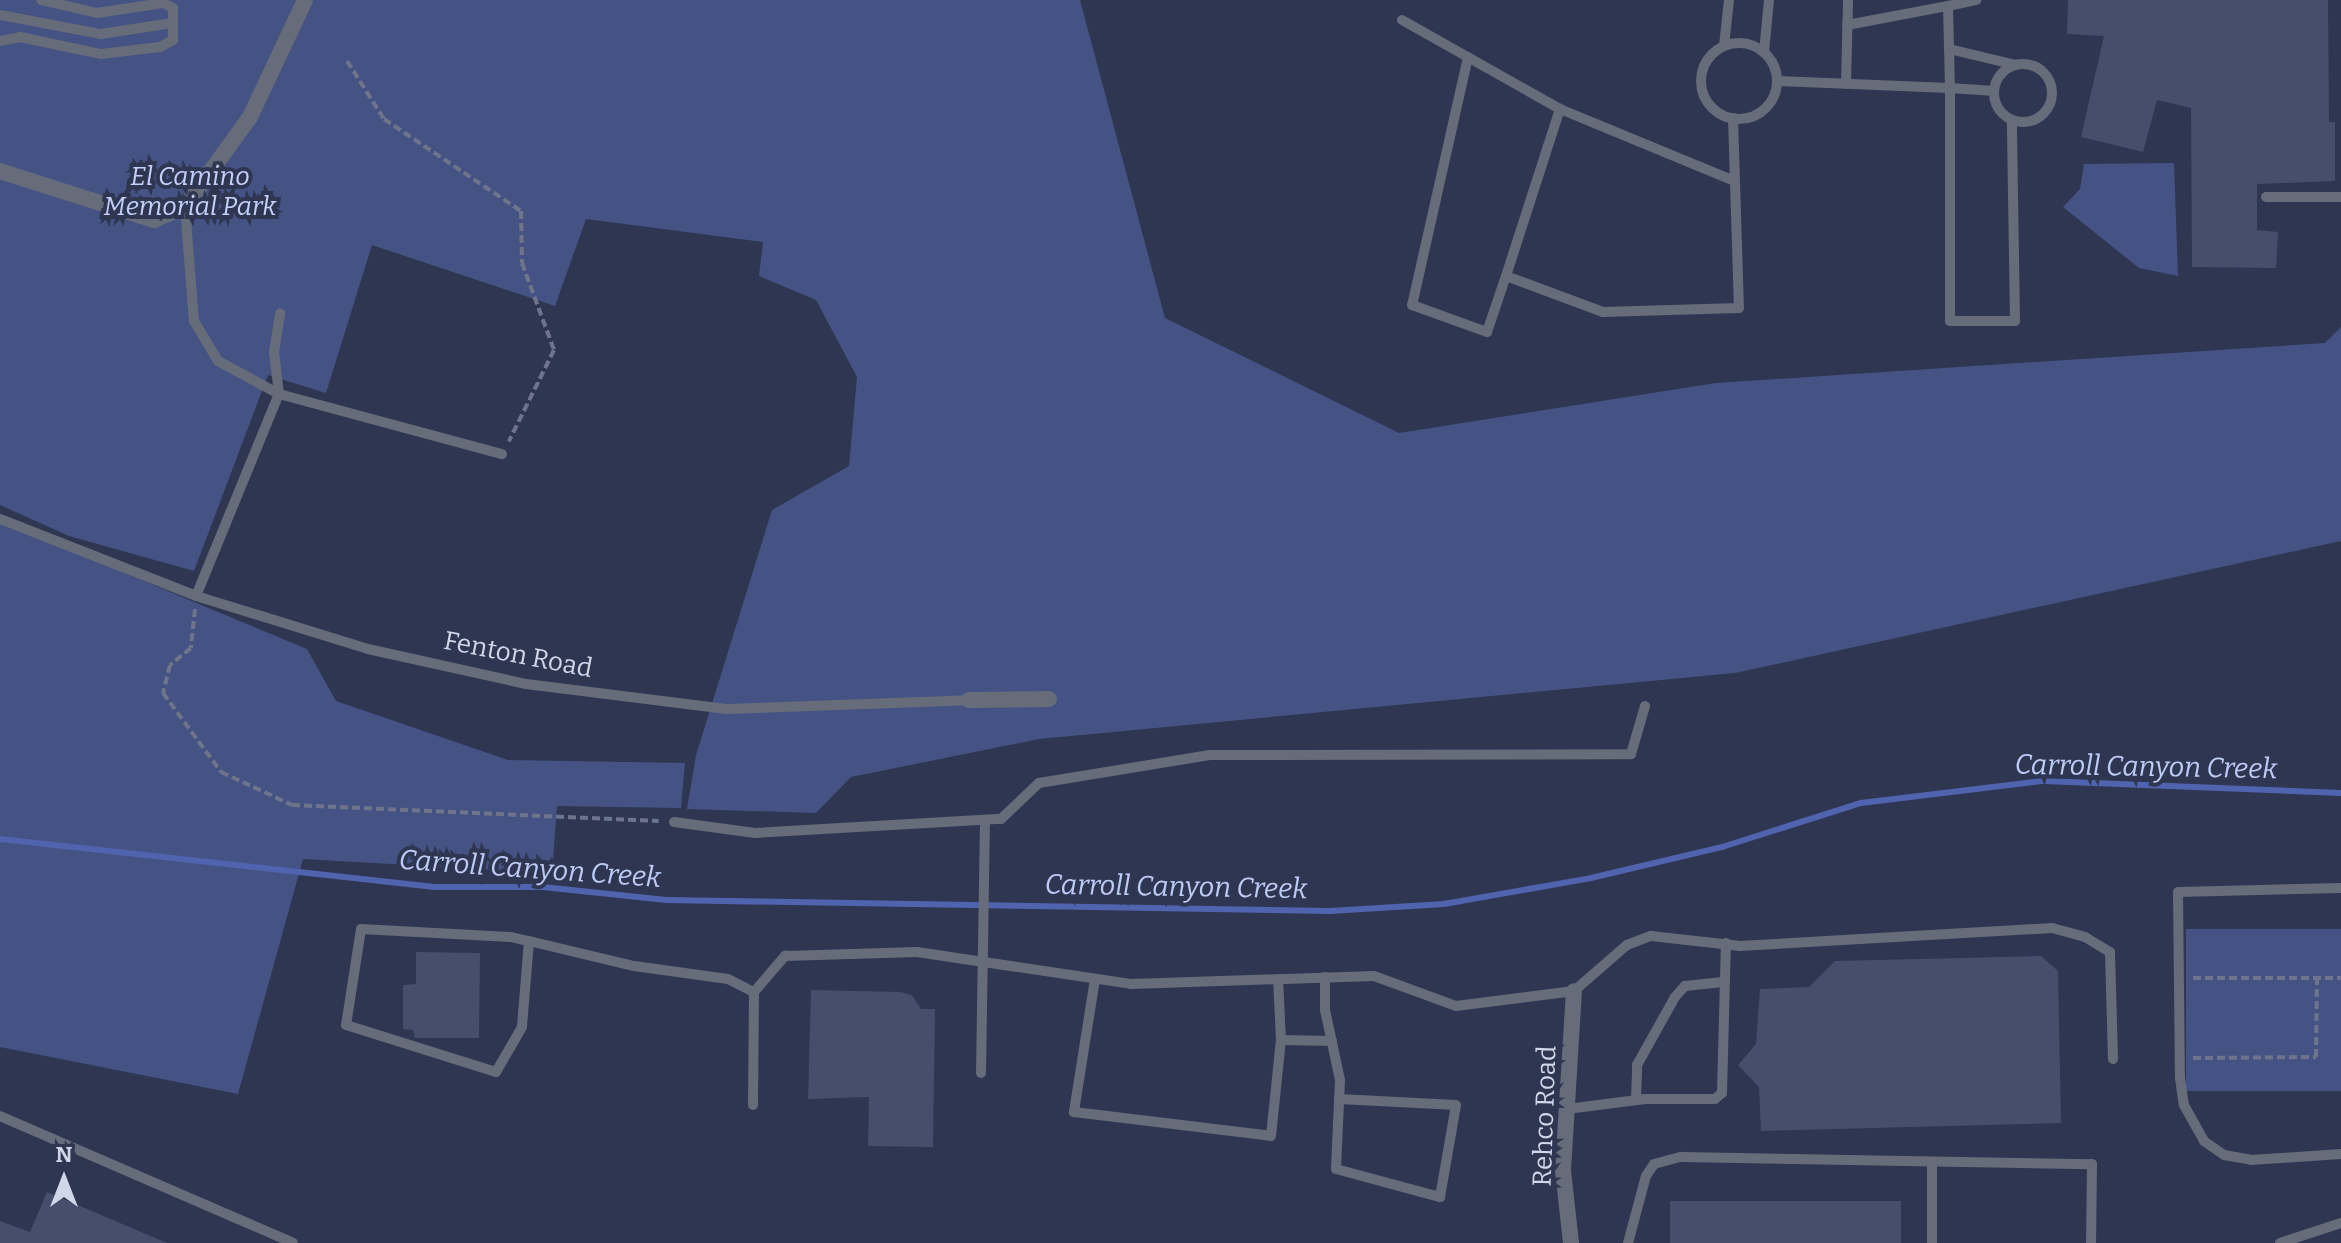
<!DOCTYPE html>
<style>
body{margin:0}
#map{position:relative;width:2341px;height:1243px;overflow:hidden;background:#2e3651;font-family:Bitter,serif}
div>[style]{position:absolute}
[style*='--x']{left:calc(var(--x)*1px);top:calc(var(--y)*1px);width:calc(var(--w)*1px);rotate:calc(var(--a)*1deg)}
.green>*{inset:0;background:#455384;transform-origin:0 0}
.stream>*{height:6px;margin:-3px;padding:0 3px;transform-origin:3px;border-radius:3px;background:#5063ae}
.building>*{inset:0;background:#454e6b;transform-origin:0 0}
.path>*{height:4px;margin-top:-2px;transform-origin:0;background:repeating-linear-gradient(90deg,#6d748b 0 8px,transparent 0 12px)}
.service>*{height:10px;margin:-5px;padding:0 5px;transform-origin:5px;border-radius:5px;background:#676c7a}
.service>.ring{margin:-5px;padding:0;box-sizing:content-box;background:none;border:10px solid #676c7a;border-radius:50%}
.minor>*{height:16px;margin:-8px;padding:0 8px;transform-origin:8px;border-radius:8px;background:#676c7a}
span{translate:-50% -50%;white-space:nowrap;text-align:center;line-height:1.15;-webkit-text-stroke:8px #2e3651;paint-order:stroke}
.park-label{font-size:26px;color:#c3d0fa;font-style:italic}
.street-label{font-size:26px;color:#d1d7e8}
.water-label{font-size:28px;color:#bdcbf5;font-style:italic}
.north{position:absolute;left:24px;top:1139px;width:80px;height:80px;-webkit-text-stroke:6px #2e3651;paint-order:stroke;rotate:0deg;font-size:22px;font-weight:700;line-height:32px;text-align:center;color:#d1d7e8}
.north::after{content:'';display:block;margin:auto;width:28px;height:36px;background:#d1d7e8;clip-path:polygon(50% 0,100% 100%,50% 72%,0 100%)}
</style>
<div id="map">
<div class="green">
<div style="clip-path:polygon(0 0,1080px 0,1165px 318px,1399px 433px,1716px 383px,2325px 343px,2341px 327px,2341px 541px,1735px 673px,1039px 739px,851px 777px,816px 813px,687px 809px,696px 755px,772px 510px,849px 466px,857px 377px,816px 300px,759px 276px,763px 242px,586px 219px,555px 306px,372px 245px,326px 393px,268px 375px,194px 571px,69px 536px,0 505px)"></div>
<div style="clip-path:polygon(2174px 163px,2178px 276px,2139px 268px,2063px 207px,2080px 189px,2084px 164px)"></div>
<div style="clip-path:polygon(0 521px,307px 649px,336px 701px,508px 760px,685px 763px,681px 808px,557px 806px,552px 873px,303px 859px,238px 1094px,0 1047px)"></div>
<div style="left:2186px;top:929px;width:155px;height:162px"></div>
</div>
<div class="stream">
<div style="--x:0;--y:839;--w:435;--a:6.3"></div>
<div style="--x:432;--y:887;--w:111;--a:0"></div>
<div style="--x:543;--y:887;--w:124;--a:6"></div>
<div style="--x:666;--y:900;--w:664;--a:0.95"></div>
<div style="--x:1330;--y:911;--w:114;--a:-3.5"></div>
<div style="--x:1444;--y:904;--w:149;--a:-10"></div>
<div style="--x:1591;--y:878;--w:135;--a:-13.3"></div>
<div style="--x:1722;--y:847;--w:146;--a:-17.6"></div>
<div style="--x:1861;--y:803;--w:184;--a:-6.9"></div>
<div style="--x:2044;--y:781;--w:297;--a:2.3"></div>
</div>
<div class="building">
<div style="clip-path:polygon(2068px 0,2328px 0,2329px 122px,2335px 122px,2335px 181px,2257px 184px,2257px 230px,2278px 232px,2276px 268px,2192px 267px,2191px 108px,2157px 100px,2143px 152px,2081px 137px,2104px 36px,2067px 34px)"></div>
<div style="clip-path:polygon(416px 952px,480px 953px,479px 1038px,415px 1038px,413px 1030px,403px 1029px,403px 985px,416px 984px)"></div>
<div style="clip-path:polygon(2041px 956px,2058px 971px,2061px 1123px,1761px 1131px,1759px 1087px,1738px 1065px,1756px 1044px,1760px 989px,1809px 987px,1835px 961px)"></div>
<div style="clip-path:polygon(811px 990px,900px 992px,912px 995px,921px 1009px,935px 1009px,933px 1147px,868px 1146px,869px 1097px,808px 1099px)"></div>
<div style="clip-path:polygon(47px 1192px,167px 1243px,0 1243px,0 1221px,30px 1232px)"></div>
<div style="left:1670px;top:1201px;width:231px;height:42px"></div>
</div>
<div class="path">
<div style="--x:347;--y:61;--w:69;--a:57.5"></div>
<div style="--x:384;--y:119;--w:165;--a:33.9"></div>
<div style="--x:521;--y:211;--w:52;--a:88.9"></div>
<div style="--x:522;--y:263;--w:93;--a:69.8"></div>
<div style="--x:554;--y:350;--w:102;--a:116.3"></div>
<div style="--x:195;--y:609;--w:39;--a:96"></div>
<div style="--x:191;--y:648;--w:27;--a:141"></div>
<div style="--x:170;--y:665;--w:29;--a:104"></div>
<div style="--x:163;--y:693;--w:98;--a:53.7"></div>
<div style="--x:221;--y:772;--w:78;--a:24.9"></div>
<div style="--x:292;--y:805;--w:367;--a:2.5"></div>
<div style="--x:2193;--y:978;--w:148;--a:0"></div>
<div style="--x:2193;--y:1058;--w:123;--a:-0.5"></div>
<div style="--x:2316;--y:1057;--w:79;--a:-89.3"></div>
</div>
<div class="service">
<div style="--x:0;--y:15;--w:103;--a:10.7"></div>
<div style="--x:101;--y:34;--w:72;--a:-8.8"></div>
<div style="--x:1402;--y:20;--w:181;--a:29.4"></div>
<div style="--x:1847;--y:25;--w:103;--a:-10.7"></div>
<div style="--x:0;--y:41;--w:20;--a:-11"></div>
<div style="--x:20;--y:37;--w:83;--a:11.9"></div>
<div style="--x:101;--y:54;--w:59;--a:-6.8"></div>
<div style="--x:160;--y:47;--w:15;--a:-28"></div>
<div style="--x:173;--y:40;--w:32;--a:-90"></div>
<div style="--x:173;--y:8;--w:11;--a:-153"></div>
<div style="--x:163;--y:3;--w:67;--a:171.4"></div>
<div style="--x:97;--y:13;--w:57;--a:-166.9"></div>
<div class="ring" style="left:1701px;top:43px;width:66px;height:66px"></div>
<div style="--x:1724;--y:46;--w:46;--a:-83.8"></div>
<div style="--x:1949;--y:49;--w:69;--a:13.4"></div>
<div style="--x:1764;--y:52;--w:52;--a:-84.5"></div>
<div style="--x:1468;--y:57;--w:254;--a:102.7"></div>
<div style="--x:1412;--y:305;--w:80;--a:19.8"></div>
<div style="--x:1487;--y:332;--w:59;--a:-71.3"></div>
<div class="ring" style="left:1994px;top:64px;width:48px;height:48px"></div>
<div style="--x:1777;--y:81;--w:173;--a:2.3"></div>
<div style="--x:1950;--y:88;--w:82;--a:-91.4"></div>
<div style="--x:1948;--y:6;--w:29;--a:-12"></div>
<div style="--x:1846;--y:84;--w:84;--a:-88.6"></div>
<div style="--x:1994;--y:91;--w:44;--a:-176.1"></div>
<div style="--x:1950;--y:88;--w:233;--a:90"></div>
<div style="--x:1950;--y:321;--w:65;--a:0"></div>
<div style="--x:2015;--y:321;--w:201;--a:-90.9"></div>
<div style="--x:1733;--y:118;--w:190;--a:88.2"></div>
<div style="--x:1739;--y:308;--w:136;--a:178.3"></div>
<div style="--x:1603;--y:312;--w:103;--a:-159.6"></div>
<div style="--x:1506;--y:276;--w:176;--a:-72.1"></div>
<div style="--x:1560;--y:109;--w:189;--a:22.4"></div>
<div style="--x:2266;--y:197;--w:75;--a:0"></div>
<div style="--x:185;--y:207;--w:114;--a:85.5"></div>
<div style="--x:194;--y:321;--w:47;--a:59"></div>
<div style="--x:218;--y:361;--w:69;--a:28.4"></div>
<div style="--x:279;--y:394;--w:231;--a:15.1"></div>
<div style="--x:0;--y:519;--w:211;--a:21.4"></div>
<div style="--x:196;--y:596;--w:180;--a:17.1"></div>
<div style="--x:368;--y:649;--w:162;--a:12.5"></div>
<div style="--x:526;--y:684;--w:204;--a:7.1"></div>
<div style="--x:728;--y:709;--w:241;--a:-2.1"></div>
<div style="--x:196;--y:596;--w:218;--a:-67.7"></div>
<div style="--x:279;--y:394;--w:42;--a:-96.8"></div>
<div style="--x:274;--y:352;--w:39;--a:-81"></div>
<div style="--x:674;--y:822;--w:82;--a:7.7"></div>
<div style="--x:755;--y:833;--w:246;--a:-3.3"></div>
<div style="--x:1001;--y:819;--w:52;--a:-43.5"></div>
<div style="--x:1039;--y:783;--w:173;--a:-9.3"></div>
<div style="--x:1210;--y:755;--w:421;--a:-0.1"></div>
<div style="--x:1631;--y:754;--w:50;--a:-73.7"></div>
<div style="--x:2341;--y:888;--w:163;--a:178.6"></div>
<div style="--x:2178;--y:892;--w:186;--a:89.4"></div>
<div style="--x:2180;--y:1078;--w:27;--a:82"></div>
<div style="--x:2184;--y:1105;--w:41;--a:60.9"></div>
<div style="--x:2204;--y:1141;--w:24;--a:35"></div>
<div style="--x:2224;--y:1155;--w:27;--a:10"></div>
<div style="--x:2251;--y:1160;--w:90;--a:-3.8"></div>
<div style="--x:529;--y:941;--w:86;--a:94.7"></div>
<div style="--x:522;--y:1027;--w:52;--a:120"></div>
<div style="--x:496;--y:1072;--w:157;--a:-162.6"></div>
<div style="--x:346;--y:1025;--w:97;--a:-81.1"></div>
<div style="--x:361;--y:929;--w:150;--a:3.1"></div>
<div style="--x:511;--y:937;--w:18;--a:13"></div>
<div style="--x:529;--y:941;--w:108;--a:13.4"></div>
<div style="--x:634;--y:966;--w:95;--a:7.9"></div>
<div style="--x:728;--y:979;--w:29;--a:27"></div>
<div style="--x:1325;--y:977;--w:33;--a:90"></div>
<div style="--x:1325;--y:1010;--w:72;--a:77.9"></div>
<div style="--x:1340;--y:1080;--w:89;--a:92.6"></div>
<div style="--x:1336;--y:1169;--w:108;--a:15.1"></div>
<div style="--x:1440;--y:1197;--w:93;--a:-80.1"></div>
<div style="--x:1456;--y:1105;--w:117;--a:-177.1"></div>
<div style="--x:1095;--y:979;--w:135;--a:99"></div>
<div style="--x:1074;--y:1112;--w:198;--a:6.9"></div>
<div style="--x:1271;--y:1136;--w:97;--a:-84.1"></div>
<div style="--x:1281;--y:1040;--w:61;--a:-92.8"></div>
<div style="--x:1281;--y:1040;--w:51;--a:1.1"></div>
<div style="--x:981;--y:1073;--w:253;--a:-89.1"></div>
<div style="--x:1636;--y:1100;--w:35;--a:-88"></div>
<div style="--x:1637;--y:1065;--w:78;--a:-60.8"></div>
<div style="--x:1675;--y:997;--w:15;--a:-48"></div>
<div style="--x:1685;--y:986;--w:38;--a:-6"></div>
<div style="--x:753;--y:1105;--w:113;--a:-89.5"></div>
<div style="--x:754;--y:992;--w:48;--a:-49.3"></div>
<div style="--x:785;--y:956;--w:132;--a:-1.7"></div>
<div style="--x:917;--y:952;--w:216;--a:8.5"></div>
<div style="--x:1131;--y:984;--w:243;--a:-1.9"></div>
<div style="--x:1374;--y:976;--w:87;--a:20.1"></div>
<div style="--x:1456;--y:1006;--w:119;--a:-7.2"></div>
<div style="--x:1574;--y:991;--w:70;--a:-41"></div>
<div style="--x:1627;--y:945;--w:26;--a:-21"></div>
<div style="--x:1651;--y:936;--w:90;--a:6.4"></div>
<div style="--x:1740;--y:946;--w:313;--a:-3.3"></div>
<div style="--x:2052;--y:928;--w:34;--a:15"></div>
<div style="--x:2085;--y:937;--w:29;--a:31"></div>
<div style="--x:2110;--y:952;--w:107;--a:88.4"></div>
<div style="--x:1567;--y:1109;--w:79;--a:-7.3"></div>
<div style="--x:1645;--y:1099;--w:70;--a:0"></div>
<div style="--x:1715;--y:1099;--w:9;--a:-41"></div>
<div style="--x:1722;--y:1093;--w:150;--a:-88.5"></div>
<div style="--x:0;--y:1116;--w:319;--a:23.4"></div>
<div style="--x:1932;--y:1162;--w:81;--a:90"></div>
<div style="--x:1628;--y:1243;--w:69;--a:-75"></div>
<div style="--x:1646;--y:1176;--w:14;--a:-56"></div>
<div style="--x:1654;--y:1164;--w:28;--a:-15"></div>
<div style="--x:1681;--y:1157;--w:411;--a:1"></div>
<div style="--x:2092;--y:1164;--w:79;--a:90.7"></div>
<div style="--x:2280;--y:1243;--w:64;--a:-18.2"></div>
</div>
<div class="minor">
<div style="--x:0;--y:171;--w:162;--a:17.7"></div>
<div style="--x:154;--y:220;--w:34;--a:-23"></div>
<div style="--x:185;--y:207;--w:111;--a:-54.2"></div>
<div style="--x:250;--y:117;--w:129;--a:-64.8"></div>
<div style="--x:969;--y:700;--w:80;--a:-0.7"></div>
<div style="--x:1571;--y:1243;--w:73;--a:-96.3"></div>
<div style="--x:1563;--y:1170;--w:179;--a:-86.5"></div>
</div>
<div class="park-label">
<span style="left:190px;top:192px">El Camino<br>Memorial Park</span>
</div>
<div class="street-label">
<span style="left:518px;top:655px;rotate:11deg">Fenton Road</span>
<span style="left:1545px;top:1116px;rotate:-88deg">Rehco Road</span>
</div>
<div class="water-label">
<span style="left:2146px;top:767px;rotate:1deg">Carroll Canyon Creek</span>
<span style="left:530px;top:869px;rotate:4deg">Carroll Canyon Creek</span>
<span style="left:1176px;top:887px;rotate:1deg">Carroll Canyon Creek</span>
</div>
<div class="north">N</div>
</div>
